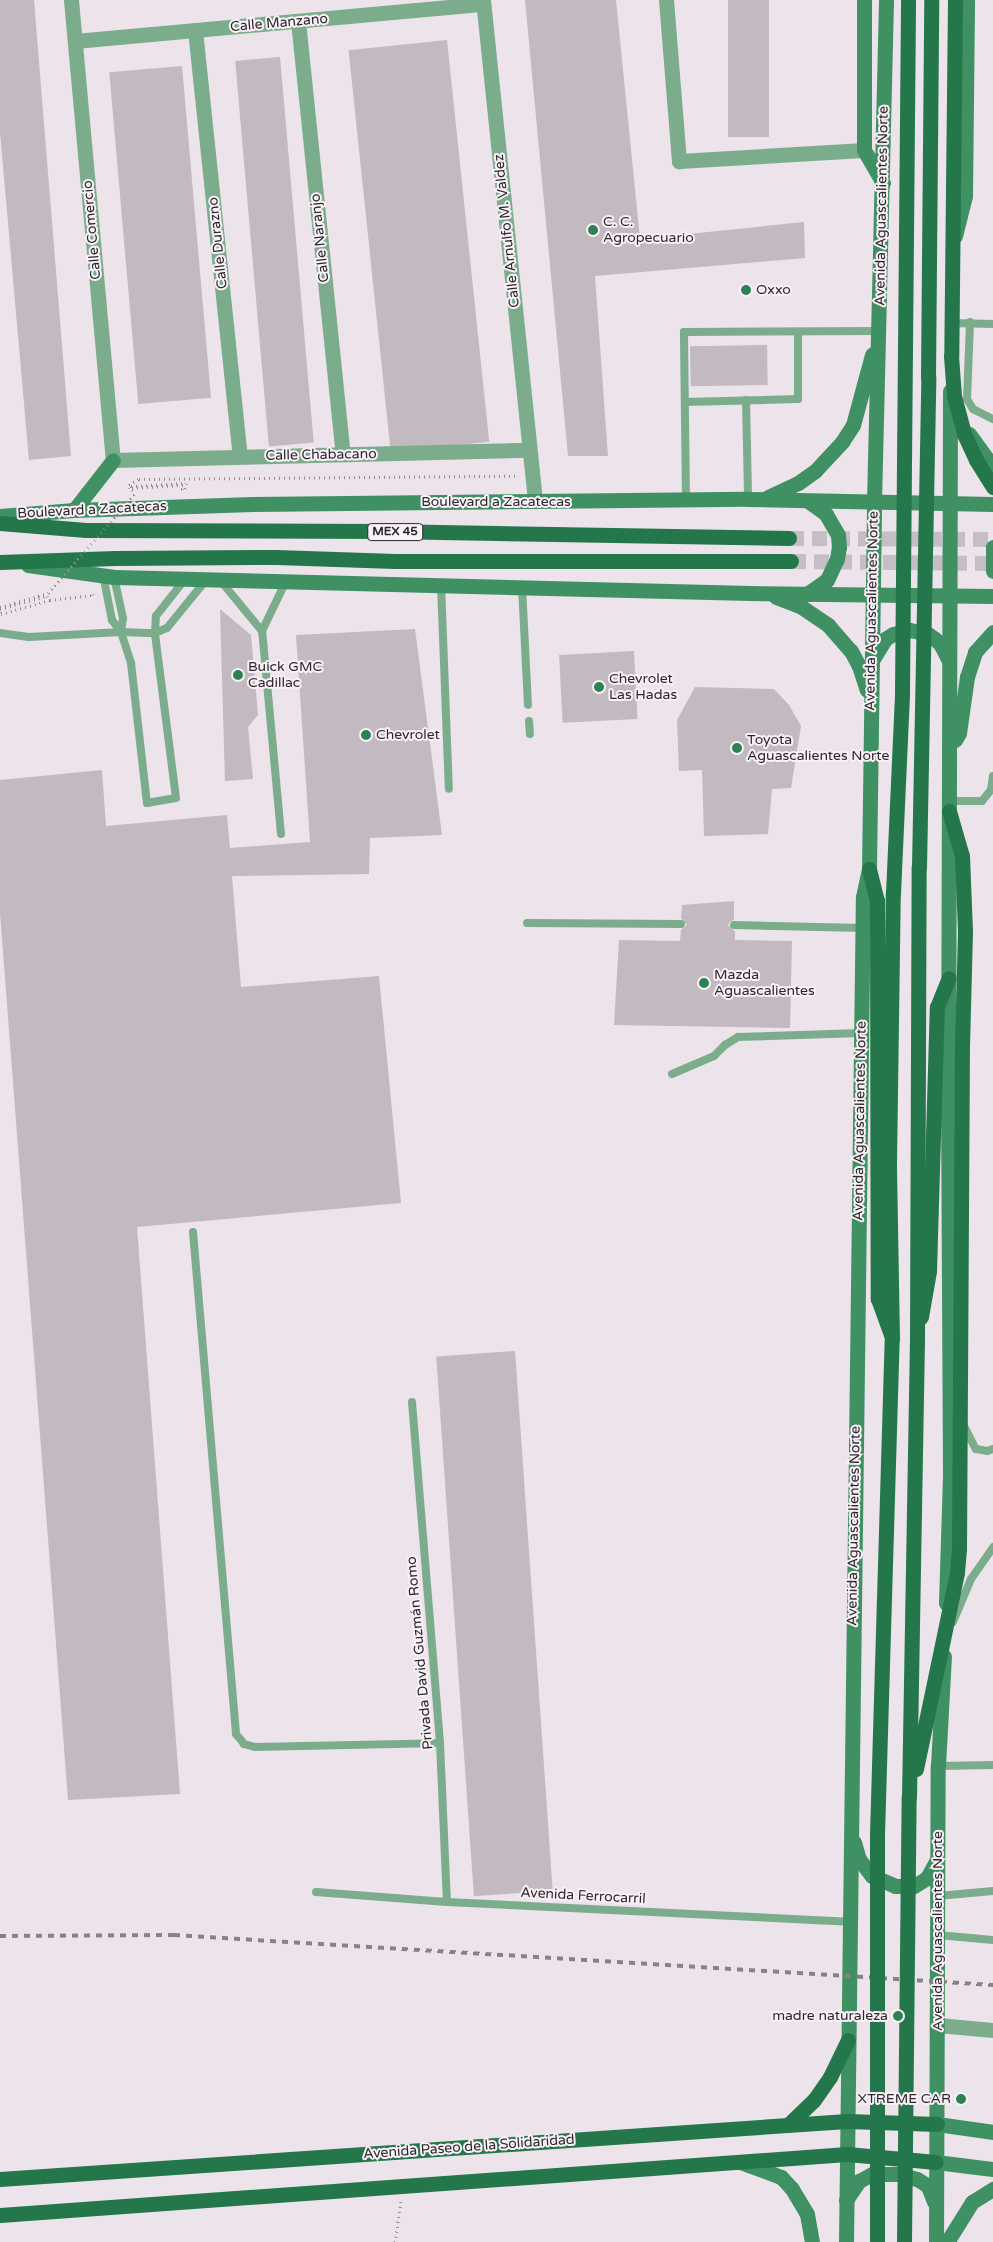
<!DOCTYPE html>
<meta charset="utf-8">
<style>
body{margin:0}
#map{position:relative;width:993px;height:2242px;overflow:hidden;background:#ece3eb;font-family:"Varela Round",sans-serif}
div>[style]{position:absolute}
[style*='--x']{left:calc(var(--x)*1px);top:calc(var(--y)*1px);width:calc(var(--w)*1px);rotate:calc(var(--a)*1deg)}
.building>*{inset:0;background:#c2b9c1;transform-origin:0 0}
.primary-tunnel>*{height:15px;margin-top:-7.5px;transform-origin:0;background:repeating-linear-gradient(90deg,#c5bec4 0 15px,transparent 0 23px)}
.path>*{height:3px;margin-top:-1.5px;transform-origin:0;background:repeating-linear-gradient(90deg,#938d92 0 1px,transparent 0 5px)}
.lane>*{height:8px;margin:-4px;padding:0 4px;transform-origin:4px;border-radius:4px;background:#7bad8d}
.street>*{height:15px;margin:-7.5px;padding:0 7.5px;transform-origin:7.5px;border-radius:7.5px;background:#7bad8d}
.secondary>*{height:15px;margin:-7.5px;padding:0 7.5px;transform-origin:7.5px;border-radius:7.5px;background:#3f9062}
.primary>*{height:15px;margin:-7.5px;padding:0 7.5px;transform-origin:7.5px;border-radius:7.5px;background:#23774a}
.rail>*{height:4px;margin-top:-2px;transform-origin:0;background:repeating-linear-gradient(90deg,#888287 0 6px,transparent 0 12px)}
.path-bridge>*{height:3px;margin-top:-1.5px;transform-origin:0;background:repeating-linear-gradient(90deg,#938d92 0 1px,transparent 0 5px)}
.primary-bridge>*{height:15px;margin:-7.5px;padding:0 7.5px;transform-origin:7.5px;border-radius:7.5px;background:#23774a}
.dots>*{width:14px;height:14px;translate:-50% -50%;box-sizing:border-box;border:2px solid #f9f0f8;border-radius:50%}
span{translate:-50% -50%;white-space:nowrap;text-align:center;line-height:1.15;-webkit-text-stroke:4px #f9f0f8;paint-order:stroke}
.shield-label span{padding:1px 4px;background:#f9f0f8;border:1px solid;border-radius:4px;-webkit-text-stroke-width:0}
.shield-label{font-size:12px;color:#2b282a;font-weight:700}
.street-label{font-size:14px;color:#2b282a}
.poi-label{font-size:14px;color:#2b282a}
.left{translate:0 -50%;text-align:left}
.right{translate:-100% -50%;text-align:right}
</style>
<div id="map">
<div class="building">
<div style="clip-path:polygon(0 0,34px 0,71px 456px,29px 460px,0 132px)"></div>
<div style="clip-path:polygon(525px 0,616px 0,640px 239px,804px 222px,805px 258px,595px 276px,608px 456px,568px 456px)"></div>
<div style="left:728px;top:0;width:41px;height:137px"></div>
<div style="left:447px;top:40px;width:404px;height:99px;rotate:84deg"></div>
<div style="left:280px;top:57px;width:387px;height:45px;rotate:85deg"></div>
<div style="left:182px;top:66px;width:333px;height:73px;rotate:85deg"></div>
<div style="left:767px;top:345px;width:40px;height:77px;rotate:89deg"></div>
<div style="clip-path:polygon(220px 609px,251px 635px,258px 715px,248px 727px,253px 779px,225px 781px)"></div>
<div style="clip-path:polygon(415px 629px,442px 835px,370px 838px,369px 874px,232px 876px,241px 987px,379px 976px,401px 1203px,137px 1227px,180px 1794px,68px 1800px,0 913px,0 780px,102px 770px,106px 826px,227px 815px,230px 848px,310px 842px,296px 635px)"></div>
<div style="left:634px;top:651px;width:68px;height:75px;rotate:87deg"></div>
<div style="clip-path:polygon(695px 687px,774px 689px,789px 705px,801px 726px,791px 788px,772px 789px,768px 834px,704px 836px,702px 770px,679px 771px,677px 720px)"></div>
<div style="clip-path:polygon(734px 901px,734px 919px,730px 922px,728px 925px,735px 931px,735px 940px,792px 941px,790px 1028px,614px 1025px,619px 940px,680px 941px,681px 930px,687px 925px,681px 918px,682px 905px)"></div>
<div style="left:515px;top:1351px;width:541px;height:79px;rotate:86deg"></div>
</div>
<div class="primary-tunnel">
<div style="--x:789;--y:538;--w:204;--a:0.3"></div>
<div style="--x:791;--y:561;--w:202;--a:0.6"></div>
</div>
<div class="path">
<div style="--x:181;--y:489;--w:3;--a:0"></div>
<div style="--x:184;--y:489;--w:4;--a:-104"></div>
<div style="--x:183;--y:485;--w:53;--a:176.8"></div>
<div style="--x:130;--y:488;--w:3;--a:-108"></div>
<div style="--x:129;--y:485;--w:12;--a:-31"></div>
<div style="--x:139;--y:479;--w:378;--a:-0.5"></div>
<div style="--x:132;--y:491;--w:5;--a:-101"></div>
<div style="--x:131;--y:486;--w:55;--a:-3.1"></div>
<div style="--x:186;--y:483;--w:7;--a:98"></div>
<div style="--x:0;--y:607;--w:50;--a:-16.3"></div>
<div style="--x:0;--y:609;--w:49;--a:-15.5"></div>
<div style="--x:47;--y:596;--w:5;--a:68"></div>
<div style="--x:0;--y:612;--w:2;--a:63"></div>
<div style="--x:1;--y:614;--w:51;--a:-15.9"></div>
<div style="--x:50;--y:600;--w:43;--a:-6.6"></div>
<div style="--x:93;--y:595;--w:3;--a:-108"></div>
<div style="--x:395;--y:2242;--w:41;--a:-81.7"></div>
</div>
<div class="lane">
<div style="--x:970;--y:322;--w:77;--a:92.2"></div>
<div style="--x:967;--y:399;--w:12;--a:59"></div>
<div style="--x:973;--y:409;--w:22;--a:27"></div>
<div style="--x:951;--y:323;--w:42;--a:1.4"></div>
<div style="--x:746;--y:400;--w:99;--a:88.8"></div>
<div style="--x:685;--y:402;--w:113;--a:-1.5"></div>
<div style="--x:798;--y:399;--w:66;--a:-90"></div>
<div style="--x:686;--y:500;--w:168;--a:-90.7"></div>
<div style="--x:684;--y:332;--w:194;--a:-0.3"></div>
<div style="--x:103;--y:575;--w:46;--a:78.7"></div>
<div style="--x:112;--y:620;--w:15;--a:53"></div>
<div style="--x:121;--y:632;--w:33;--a:72"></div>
<div style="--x:131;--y:663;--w:141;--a:83.5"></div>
<div style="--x:147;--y:803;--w:29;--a:-10"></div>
<div style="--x:176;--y:798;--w:166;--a:-97.3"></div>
<div style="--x:155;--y:633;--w:17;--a:-87"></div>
<div style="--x:156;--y:616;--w:48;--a:-51.7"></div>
<div style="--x:114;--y:577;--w:42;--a:77.6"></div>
<div style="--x:123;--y:618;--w:14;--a:98"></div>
<div style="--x:220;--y:580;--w:66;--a:50.5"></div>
<div style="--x:441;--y:585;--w:204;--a:87.8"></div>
<div style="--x:522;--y:587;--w:118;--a:87.1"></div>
<div style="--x:0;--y:633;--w:29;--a:8"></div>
<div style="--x:29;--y:637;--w:92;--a:-3.1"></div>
<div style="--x:121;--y:632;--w:34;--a:2"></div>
<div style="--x:155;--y:633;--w:13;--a:-23"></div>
<div style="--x:167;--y:628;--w:62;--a:-50.9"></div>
<div style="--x:529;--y:721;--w:13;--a:86"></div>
<div style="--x:949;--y:801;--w:33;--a:0"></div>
<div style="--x:982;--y:801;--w:14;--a:-51"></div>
<div style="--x:991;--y:790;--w:14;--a:-82"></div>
<div style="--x:281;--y:834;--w:204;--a:-95.3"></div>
<div style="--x:262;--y:631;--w:55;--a:-64.4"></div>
<div style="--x:527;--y:923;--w:154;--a:0.4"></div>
<div style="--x:734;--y:925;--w:129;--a:1.3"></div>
<div style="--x:672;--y:1074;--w:46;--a:-23.2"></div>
<div style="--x:714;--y:1056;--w:16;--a:-45"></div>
<div style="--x:725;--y:1045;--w:15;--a:-32"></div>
<div style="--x:738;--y:1037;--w:123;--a:-1.9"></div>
<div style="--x:193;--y:1232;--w:504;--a:85.1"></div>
<div style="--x:236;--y:1734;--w:13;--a:51"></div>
<div style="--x:244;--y:1744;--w:11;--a:15"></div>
<div style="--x:255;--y:1747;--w:185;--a:-1.2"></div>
<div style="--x:412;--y:1402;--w:342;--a:85.3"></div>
<div style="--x:440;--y:1743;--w:159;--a:87.5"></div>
<div style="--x:963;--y:1424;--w:28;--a:63"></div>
<div style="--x:976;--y:1449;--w:11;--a:10"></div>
<div style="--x:987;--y:1451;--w:6;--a:-18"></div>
<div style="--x:953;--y:1622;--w:47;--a:-67.3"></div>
<div style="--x:971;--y:1579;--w:39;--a:-55"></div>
<div style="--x:938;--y:1766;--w:55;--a:-1"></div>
<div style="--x:316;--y:1892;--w:131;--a:4.4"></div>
<div style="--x:447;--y:1902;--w:402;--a:2.8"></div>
<div style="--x:938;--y:1896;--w:55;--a:-5.2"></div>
<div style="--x:938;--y:1935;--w:55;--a:5.2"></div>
</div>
<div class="street">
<div style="--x:71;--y:0;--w:462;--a:84.8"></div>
<div style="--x:113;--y:460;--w:416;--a:-1.4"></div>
<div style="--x:483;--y:0;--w:504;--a:84.07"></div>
<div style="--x:666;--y:0;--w:162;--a:85.4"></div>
<div style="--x:679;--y:161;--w:185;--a:-3.4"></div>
<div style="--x:298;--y:21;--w:435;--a:84.1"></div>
<div style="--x:195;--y:30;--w:428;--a:84"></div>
<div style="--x:75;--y:41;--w:410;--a:-5.2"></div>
<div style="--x:938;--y:2025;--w:55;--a:5.2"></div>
</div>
<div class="secondary">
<div style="--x:864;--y:0;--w:150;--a:90"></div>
<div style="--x:864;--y:150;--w:38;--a:60"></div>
<div style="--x:955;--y:236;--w:41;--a:-76"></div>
<div style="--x:965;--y:196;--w:196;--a:-89.4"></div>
<div style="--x:969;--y:434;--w:41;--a:54"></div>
<div style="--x:768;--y:497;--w:33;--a:-25"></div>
<div style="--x:798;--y:483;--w:21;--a:-35"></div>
<div style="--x:815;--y:471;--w:40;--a:-47"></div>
<div style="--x:842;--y:442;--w:20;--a:-57"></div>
<div style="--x:853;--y:425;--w:73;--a:-74.8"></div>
<div style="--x:74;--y:510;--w:63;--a:-52"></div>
<div style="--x:0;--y:516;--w:74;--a:-4.6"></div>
<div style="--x:74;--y:510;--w:179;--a:-1.9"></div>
<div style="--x:253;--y:504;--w:495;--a:-0.6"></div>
<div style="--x:748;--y:499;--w:245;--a:1.2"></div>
<div style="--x:993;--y:547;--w:24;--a:90"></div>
<div style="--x:28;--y:565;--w:87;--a:7.9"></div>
<div style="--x:114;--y:577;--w:636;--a:1.44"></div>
<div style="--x:750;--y:593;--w:243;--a:0.7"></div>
<div style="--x:807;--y:594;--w:24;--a:-35"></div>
<div style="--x:827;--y:580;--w:23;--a:-65"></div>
<div style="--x:837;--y:559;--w:12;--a:-81"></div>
<div style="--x:839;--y:547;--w:12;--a:-95"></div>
<div style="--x:838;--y:535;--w:24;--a:-120"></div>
<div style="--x:826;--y:514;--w:22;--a:-144"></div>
<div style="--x:776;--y:597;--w:26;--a:21"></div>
<div style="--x:800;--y:606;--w:34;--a:34"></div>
<div style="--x:828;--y:625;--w:35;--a:49"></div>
<div style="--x:851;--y:651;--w:17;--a:62"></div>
<div style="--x:859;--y:666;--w:25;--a:72"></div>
<div style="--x:873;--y:659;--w:23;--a:-59"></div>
<div style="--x:885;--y:639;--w:9;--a:-32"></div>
<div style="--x:893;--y:634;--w:17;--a:-13"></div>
<div style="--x:910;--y:630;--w:18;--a:13"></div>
<div style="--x:928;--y:634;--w:9;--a:36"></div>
<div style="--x:935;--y:639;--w:8;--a:45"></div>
<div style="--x:941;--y:645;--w:16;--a:63"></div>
<div style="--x:955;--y:740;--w:8;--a:-60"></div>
<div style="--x:959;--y:733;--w:57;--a:-81.9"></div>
<div style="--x:967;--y:677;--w:26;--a:-72"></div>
<div style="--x:975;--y:652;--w:27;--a:-48"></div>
<div style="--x:946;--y:1603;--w:125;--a:-88.2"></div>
<div style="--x:950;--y:1478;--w:354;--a:-90.3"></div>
<div style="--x:948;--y:1124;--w:733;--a:-89.84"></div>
<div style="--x:854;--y:1842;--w:18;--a:74"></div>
<div style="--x:859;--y:1859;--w:21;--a:53"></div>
<div style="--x:872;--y:1876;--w:25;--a:23"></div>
<div style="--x:895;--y:1886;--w:19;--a:0"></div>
<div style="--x:914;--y:1886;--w:15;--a:-32"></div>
<div style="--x:927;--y:1878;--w:18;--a:-61"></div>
<div style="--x:937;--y:2124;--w:57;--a:8.1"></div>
<div style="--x:740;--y:2162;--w:44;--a:20.1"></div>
<div style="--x:781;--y:2177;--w:16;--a:47"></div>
<div style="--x:792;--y:2189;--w:29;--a:59"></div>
<div style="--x:807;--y:2214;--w:28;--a:80"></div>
<div style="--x:936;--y:2162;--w:57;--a:7"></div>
<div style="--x:846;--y:2200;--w:23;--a:-56"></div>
<div style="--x:859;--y:2181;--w:15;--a:-28"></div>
<div style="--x:872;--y:2174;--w:27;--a:0"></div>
<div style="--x:899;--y:2174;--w:19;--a:16"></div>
<div style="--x:917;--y:2179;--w:13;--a:32"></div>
<div style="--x:928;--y:2186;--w:17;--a:69"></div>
<div style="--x:846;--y:2242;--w:1345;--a:-89.28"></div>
<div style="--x:863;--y:897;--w:29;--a:-78"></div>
<div style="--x:869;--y:869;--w:366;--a:-89.2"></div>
<div style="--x:874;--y:503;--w:503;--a:-88.63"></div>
<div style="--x:936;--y:2242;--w:476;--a:-89.8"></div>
<div style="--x:938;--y:1766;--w:110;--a:-86.9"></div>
<div style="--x:947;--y:2242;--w:47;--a:-58"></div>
<div style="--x:972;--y:2202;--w:25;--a:-32"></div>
</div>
<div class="primary">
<div style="--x:0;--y:523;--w:86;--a:4.7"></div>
<div style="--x:86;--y:530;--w:299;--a:0.2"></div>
<div style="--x:385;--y:531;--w:404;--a:1"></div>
<div style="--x:0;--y:562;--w:115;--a:-2"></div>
<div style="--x:115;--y:558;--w:161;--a:-0.4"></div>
<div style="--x:276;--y:557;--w:119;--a:1.9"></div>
<div style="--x:395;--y:561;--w:396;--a:0"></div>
<div style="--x:949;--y:811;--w:47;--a:73.9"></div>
<div style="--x:962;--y:856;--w:76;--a:87.7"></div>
<div style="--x:869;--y:869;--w:32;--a:76"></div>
<div style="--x:877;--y:900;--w:399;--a:89.9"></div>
<div style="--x:878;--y:1299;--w:38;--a:70"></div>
<div style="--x:921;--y:1317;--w:47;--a:-80.1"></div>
<div style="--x:929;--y:1271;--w:264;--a:-88.3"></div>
<div style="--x:937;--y:1007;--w:31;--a:-68"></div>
<div style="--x:788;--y:2125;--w:36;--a:-44"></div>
<div style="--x:814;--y:2100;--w:28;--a:-55"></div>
<div style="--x:830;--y:2077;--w:41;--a:-64.1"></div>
<div style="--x:0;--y:2179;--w:849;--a:-3.92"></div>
<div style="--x:847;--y:2121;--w:90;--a:1.9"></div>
<div style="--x:0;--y:2215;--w:849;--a:-4.12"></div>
<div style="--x:847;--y:2154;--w:89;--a:5.1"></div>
</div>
<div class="rail">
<div style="--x:0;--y:1936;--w:174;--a:-0.3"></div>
<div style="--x:174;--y:1935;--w:821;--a:3.49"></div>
</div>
<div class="path-bridge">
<div style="--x:48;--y:593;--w:132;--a:-48.7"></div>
</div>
<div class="primary-bridge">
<div style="--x:955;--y:0;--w:356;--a:90.6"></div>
<div style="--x:951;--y:356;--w:40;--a:85.7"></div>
<div style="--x:954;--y:396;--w:39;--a:75"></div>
<div style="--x:964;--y:434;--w:29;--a:65"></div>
<div style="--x:976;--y:460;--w:32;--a:58"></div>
<div style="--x:916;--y:1769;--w:201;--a:-78.2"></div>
<div style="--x:957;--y:1572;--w:23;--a:-85"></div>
<div style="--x:959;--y:1549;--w:503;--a:-89.66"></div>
<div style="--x:962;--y:1046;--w:114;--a:-88.5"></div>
<div style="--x:877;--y:2242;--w:408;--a:-90"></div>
<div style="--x:877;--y:1834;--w:495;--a:-88.3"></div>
<div style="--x:892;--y:1339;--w:175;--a:-91"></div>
<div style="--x:889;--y:1164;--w:271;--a:-89.2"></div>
<div style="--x:893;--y:893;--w:200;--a:-87.4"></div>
<div style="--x:902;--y:693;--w:693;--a:-89.5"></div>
<div style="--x:904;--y:2242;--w:445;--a:-89.4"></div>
<div style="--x:909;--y:1797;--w:458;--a:-89"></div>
<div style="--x:917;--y:1339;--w:472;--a:-89.8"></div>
<div style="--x:919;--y:867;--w:490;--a:-88.9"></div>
<div style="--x:928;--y:377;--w:377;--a:-89.5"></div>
</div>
<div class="dots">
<div style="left:593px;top:230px;background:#2d8153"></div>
<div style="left:746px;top:290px;background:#2d8153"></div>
<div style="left:238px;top:675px;background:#2d8153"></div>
<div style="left:599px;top:687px;background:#2d8153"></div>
<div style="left:366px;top:735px;background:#2d8153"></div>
<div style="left:737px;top:748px;background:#2d8153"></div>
<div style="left:704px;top:983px;background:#2d8153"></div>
<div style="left:898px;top:2016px;background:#2d8153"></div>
<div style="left:961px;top:2099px;background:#2d8153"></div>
</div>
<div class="shield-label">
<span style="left:395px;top:532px">MEX 45</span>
</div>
<div class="street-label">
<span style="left:279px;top:23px;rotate:-5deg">Calle Manzano</span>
<span style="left:882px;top:206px;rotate:-89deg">Avenida Aguascalientes Norte</span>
<span style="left:92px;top:230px;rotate:-95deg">Calle Comercio</span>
<span style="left:507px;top:231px;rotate:-96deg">Calle Arnulfo M. Valdez</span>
<span style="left:320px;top:238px;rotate:-96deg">Calle Naranjo</span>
<span style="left:218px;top:243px;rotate:-96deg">Calle Durazno</span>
<span style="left:321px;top:455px;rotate:-1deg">Calle Chabacano</span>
<span style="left:496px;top:502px">Boulevard a Zacatecas</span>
<span style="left:92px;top:510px;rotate:-3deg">Boulevard a Zacatecas</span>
<span style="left:872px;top:611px;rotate:-89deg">Avenida Aguascalientes Norte</span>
<span style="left:860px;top:1121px;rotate:-89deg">Avenida Aguascalientes Norte</span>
<span style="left:854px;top:1526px;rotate:-89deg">Avenida Aguascalientes Norte</span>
<span style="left:420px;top:1653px;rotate:-95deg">Privada David Guzmán Romo</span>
<span style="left:583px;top:1896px;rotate:3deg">Avenida Ferrocarril</span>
<span style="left:938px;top:1931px;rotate:-90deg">Avenida Aguascalientes Norte</span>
<span style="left:469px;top:2147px;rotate:-4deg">Avenida Paseo de la Solidaridad</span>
</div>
<div class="poi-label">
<span class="left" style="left:603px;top:230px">C. C.<br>Agropecuario</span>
<span class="left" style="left:756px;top:290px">Oxxo</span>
<span class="left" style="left:248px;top:675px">Buick GMC<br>Cadillac</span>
<span class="left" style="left:609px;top:687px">Chevrolet<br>Las Hadas</span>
<span class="left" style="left:376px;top:735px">Chevrolet</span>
<span class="left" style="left:747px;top:748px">Toyota<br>Aguascalientes Norte</span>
<span class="left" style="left:714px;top:983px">Mazda<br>Aguascalientes</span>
<span class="right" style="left:888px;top:2016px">madre naturaleza</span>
<span class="right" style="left:951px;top:2099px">XTREME CAR</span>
</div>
</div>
